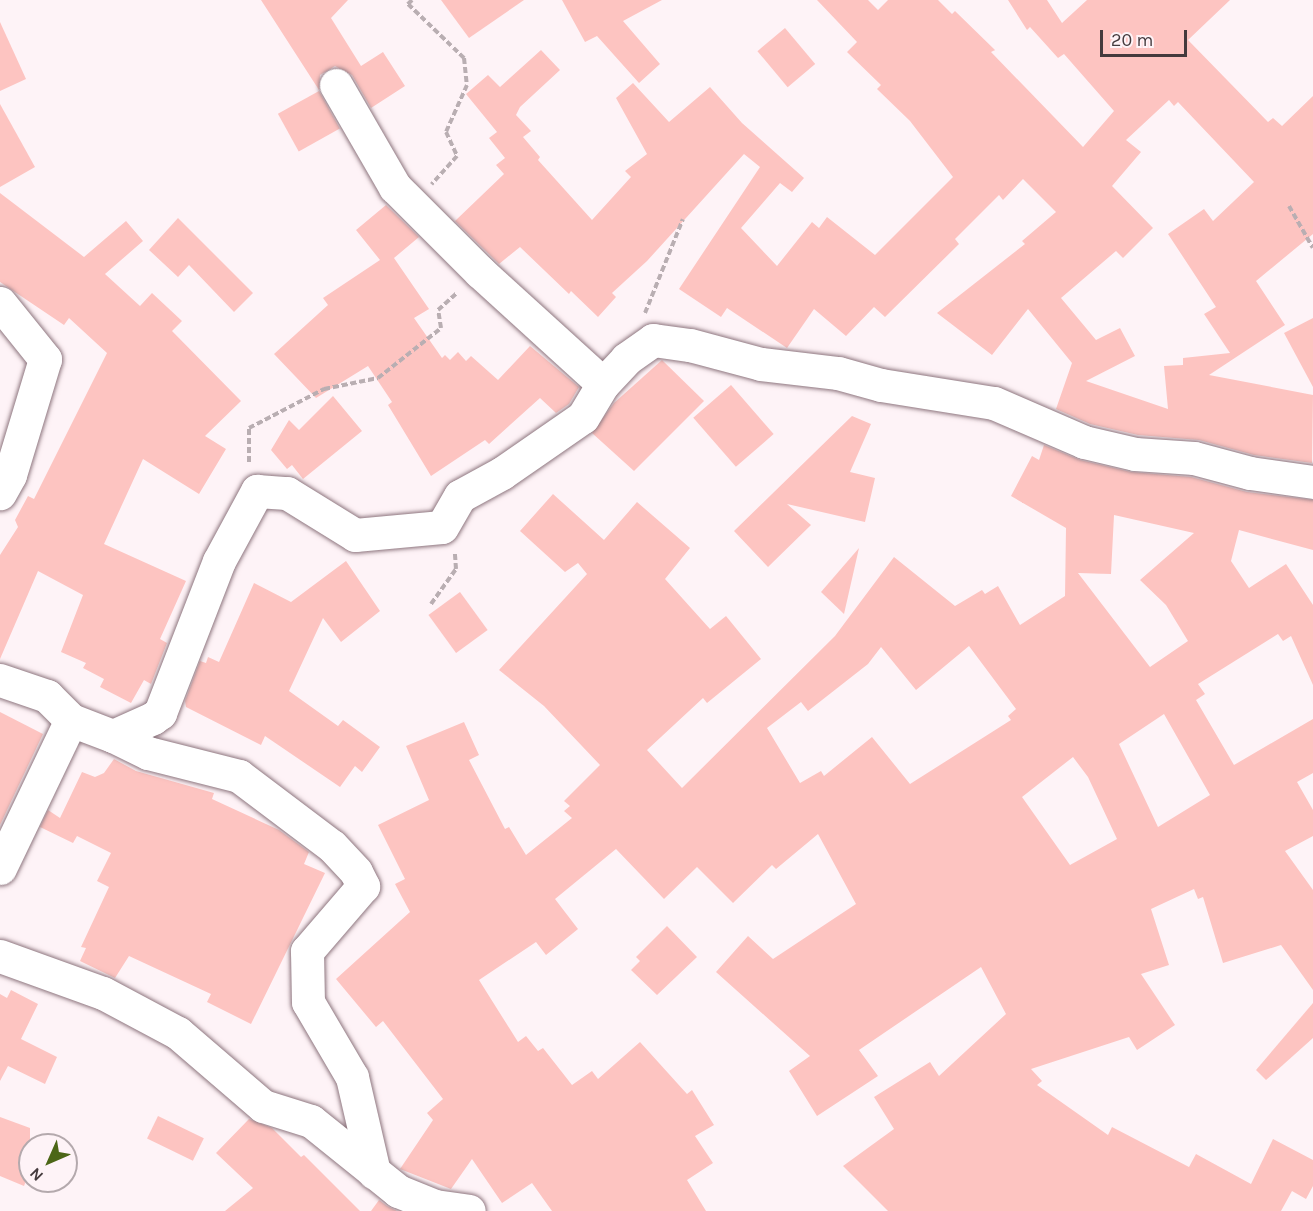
<!DOCTYPE html>
<style>
body{margin:0}
#map{position:relative;width:1313px;height:1211px;overflow:hidden;background:#fef3f7;font-family:Karla,sans-serif}
div>[style]{position:absolute}
[style*='--x']{left:calc(var(--x)*1px);top:calc(var(--y)*1px);width:calc(var(--w)*1px);rotate:calc(var(--a)*1deg)}
.building>*{inset:0;background:#fdc4c1;transform-origin:0 0}
.path>*{height:4px;margin-top:-2px;transform-origin:0;background:repeating-linear-gradient(90deg,#b9aeb2 0 6px,transparent 0 9px)}
.roads{filter:drop-shadow(0 0 2px #8e767f) drop-shadow(0 0 2px #8e767f)}
.minor>*{height:33px;margin:-16.5px;padding:0 16.5px;transform-origin:16.5px;border-radius:16.5px;background:#fff}
span{translate:-50% -50%;white-space:nowrap;text-align:center;line-height:1.15;-webkit-text-stroke:6px #fef3f7;paint-order:stroke}
.north{position:absolute;left:18px;top:1133px;width:60px;height:60px;box-sizing:border-box;background:#fef3f7;border:2px solid #b4a9ad;border-radius:50%;rotate:225deg;font-size:16px;font-weight:700;line-height:24px;text-align:center;color:#443a3d}
.north::after{content:'';display:block;margin:auto;width:21px;height:27px;background:#4c6617;clip-path:polygon(50% 0,100% 100%,50% 72%,0 100%)}
.scale{position:absolute;left:1100px;top:30px;width:87px;height:27px;box-sizing:border-box;border:3px solid #443a3d;border-top:0;padding-left:8px;font-size:18px;line-height:21px;white-space:nowrap;color:#443a3d;-webkit-text-stroke:4px #fef3f7;paint-order:stroke}
</style>
<div id="map">
<div class="building">
<div style="clip-path:polygon(261px 0,348px 0,331px 18px,361px 66px,383px 52px,405px 86px,371px 108px,352px 75px,335px 66px,320px 75px,319px 90px)"></div>
<div style="clip-path:polygon(441px 0,524px 0,469px 38px)"></div>
<div style="clip-path:polygon(562px 0,662px 0,623px 21px,660px 64px,639px 83px,597px 36px,585px 42px)"></div>
<div style="clip-path:polygon(evenodd,817px 0,868px 0,878px 10px,888px 0,938px 0,952px 14px,955px 11px,995px 50px,991px 52px,1083px 147px,1114px 111px,1064px 54px,1058px 58px,1030px 27px,1027px 30px,1008px 0,1047px 0,1062px 23px,1087px 0,1230px 0,1188px 40px,1268px 122px,1273px 118px,1282px 126px,1313px 96px,1313px 234px,1256px 281px,1285px 325px,1209px 375px,1313px 395px,1312px 463px,1254px 455px,1199px 440px,1138px 435px,1090px 424px,1056px 409px,1072px 363px,1028px 309px,992px 355px,937px 313px,1025px 244px,1022px 241px,1056px 212px,1023px 179px,1003px 200px,999px 195px,955px 239px,959px 244px,885px 317px,874px 307px,846px 336px,814px 309px,787px 348px,727px 308px,721px 317px,679px 289px,760px 167px,744px 154px,647px 261px,612px 293px,616px 297px,598px 317px,571px 291px,569px 294px,520px 247px,499px 264px,455px 221px,504px 174px,496px 165px,505px 158px,489px 138px,497px 132px,466px 94px,488px 75px,500px 87px,541px 50px,560px 70px,520px 107px,516px 115px,531px 131px,523px 137px,540px 157px,538px 160px,592px 220px,631px 177px,625px 171px,647px 154px,616px 98px,633px 83px,669px 122px,710px 87px,742px 123px,804px 178px,792px 192px,780px 183px,741px 228px,777px 266px,812px 222px,819px 228px,827px 217px,875px 255px,953px 177px,910px 121px,877px 89px,881px 85px,847px 52px,857px 42px,817px 0,1169px 100px,1174px 106px,1178px 102px,1254px 182px,1213px 221px,1204px 209px,1168px 234px,1216px 307px,1204px 314px,1230px 353px,1183px 358px,1183px 365px,1164px 366px,1168px 409px,1086px 381px,1135px 356px,1120px 328px,1096px 340px,1061px 298px,1116px 251px,1123px 258px,1153px 228px,1112px 186px,1141px 152px,1126px 140px,1169px 100px)"></div>
<div style="clip-path:polygon(0 22px,26px 79px,0 91px)"></div>
<div style="left:785px;top:28px;width:47px;height:36px;rotate:50deg"></div>
<div style="left:319px;top:91px;width:43px;height:47px;rotate:61deg"></div>
<div style="clip-path:polygon(0 104px,35px 167px,0 187px)"></div>
<div style="clip-path:polygon(0 193px,84px 257px,126px 221px,143px 241px,105px 274px,140px 306px,152px 293px,182px 321px,172px 331px,241px 401px,205px 436px,226px 449px,199px 494px,143px 459px,104px 544px,186px 581px,160px 639px,167px 643px,151px 684px,144px 680px,131px 703px,100px 687px,104px 679px,83px 668px,86px 663px,61px 652px,83px 595px,38px 571px,0 659px,0 555px,18px 527px,15px 520px,28px 496px,34px 499px,107px 353px,69px 318px,64px 325px,0 282px)"></div>
<div style="clip-path:polygon(386px 205px,419px 237px,394px 258px,429px 309px,414px 318px,442px 358px,445px 355px,450px 360px,458px 352px,466px 361px,471px 356px,498px 380px,530px 346px,579px 387px,569px 404px,556px 413px,540px 398px,489px 444px,485px 440px,431px 476px,388px 405px,392px 402px,368px 366px,316px 398px,274px 354px,328px 305px,323px 298px,380px 260px,356px 230px)"></div>
<div style="clip-path:polygon(178px 218px,253px 293px,234px 312px,189px 265px,178px 277px,149px 250px)"></div>
<div style="clip-path:polygon(1313px 318px,1313px 387px,1284px 333px)"></div>
<div style="clip-path:polygon(662px 360px,704px 401px,634px 471px,592px 433px,614px 403px)"></div>
<div style="left:731px;top:385px;width:65px;height:50px;rotate:49deg"></div>
<div style="clip-path:polygon(333px 396px,362px 431px,303px 479px,292px 465px,287px 469px,271px 450px,289px 420px,299px 430px)"></div>
<div style="clip-path:polygon(852px 416px,871px 424px,850px 472px,875px 478px,865px 522px,787px 504px,811px 525px,768px 567px,734px 531px)"></div>
<div style="clip-path:polygon(evenodd,1044px 445px,1080px 460px,1131px 472px,1191px 477px,1247px 492px,1313px 500px,1313px 550px,1239px 530px,1231px 561px,1249px 588px,1286px 564px,1313px 605px,1313px 685px,1291px 636px,1283px 641px,1278px 634px,1198px 684px,1205px 694px,1196px 700px,1234px 765px,1313px 719px,1313px 773px,1297px 782px,1313px 810px,1313px 836px,1285px 851px,1313px 890px,1313px 990px,1281px 945px,1223px 963px,1203px 897px,1198px 899px,1194px 889px,1151px 909px,1169px 965px,1141px 974px,1175px 1025px,1137px 1050px,1129px 1037px,1031px 1069px,1042px 1081px,1037px 1085px,1108px 1135px,1112px 1127px,1189px 1167px,1196px 1154px,1251px 1184px,1273px 1139px,1313px 1160px,1313px 1186px,1306px 1199px,1292px 1191px,1281px 1211px,888px 1211px,843px 1166px,894px 1129px,874px 1097px,930px 1062px,939px 1076px,1006px 1014px,981px 967px,859px 1050px,878px 1076px,817px 1116px,789px 1071px,810px 1056px,716px 972px,748px 936px,773px 959px,856px 904px,818px 834px,776px 869px,772px 865px,733px 903px,697px 867px,664px 899px,616px 849px,555px 899px,578px 929px,546px 955px,536px 942px,479px 980px,518px 1042px,526px 1036px,538px 1051px,543px 1048px,572px 1085px,592px 1071px,598px 1079px,640px 1042px,687px 1094px,692px 1090px,714px 1125px,695px 1136px,713px 1163px,687px 1180px,706px 1211px,552px 1211px,532px 1183px,502px 1203px,472px 1159px,451px 1189px,400px 1169px,433px 1120px,427px 1113px,443px 1099px,383px 1021px,376px 1027px,336px 979px,410px 912px,395px 884px,405px 879px,378px 825px,429px 800px,406px 746px,464px 722px,479px 755px,469px 760px,505px 829px,509px 827px,526px 855px,572px 818px,564px 811px,570px 806px,564px 801px,600px 765px,544px 706px,499px 670px,587px 574px,578px 563px,565px 572px,520px 531px,553px 494px,604px 540px,637px 502px,690px 548px,665px 579px,710px 629px,726px 616px,761px 659px,707px 703px,703px 698px,647px 750px,682px 788px,835px 636px,894px 557px,955px 606px,982px 590px,985px 594px,998px 586px,1020px 625px,1065px 596px,1066px 528px,1011px 496px,1032px 456px,1039px 460px,1044px 445px,1114px 515px,1194px 533px,1140px 580px,1166px 605px,1188px 641px,1150px 667px,1078px 573px,1111px 574px,1114px 515px,1044px 445px,969px 646px,1016px 709px,1008px 716px,1011px 720px,910px 784px,872px 737px,824px 776px,821px 771px,800px 783px,767px 728px,801px 702px,808px 711px,868px 664px,881px 647px,916px 690px,969px 646px,1044px 445px,1164px 714px,1210px 795px,1158px 827px,1119px 744px,1164px 714px,1044px 445px,1073px 757px,1088px 777px,1117px 839px,1070px 865px,1022px 797px,1073px 757px)"></div>
<div style="clip-path:polygon(859px 548px,844px 614px,821px 592px)"></div>
<div style="clip-path:polygon(346px 561px,380px 611px,341px 642px,323px 618px,289px 691px,338px 726px,343px 720px,380px 747px,362px 772px,355px 766px,340px 787px,265px 736px,261px 745px,186px 707px,185px 701px,200px 661px,206px 663px,208px 657px,219px 662px,254px 583px,291px 602px)"></div>
<div style="left:460px;top:592px;width:47px;height:39px;rotate:54deg"></div>
<div style="clip-path:polygon(0 712px,43px 734px,0 825px)"></div>
<div style="clip-path:polygon(114px 759px,136px 771px,214px 793px,212px 799px,279px 830px,309px 852px,304px 864px,325px 873px,251px 1024px,207px 1002px,211px 994px,129px 956px,115px 978px,80px 961px,86px 948px,81px 947px,109px 887px,97px 881px,111px 853px,77px 836px,73px 843px,40px 827px,48px 810px,60px 818px,82px 772px,95px 777px,104px 773px)"></div>
<div style="clip-path:polygon(667px 926px,697px 957px,657px 995px,631px 970px,640px 961px,636px 957px)"></div>
<div style="clip-path:polygon(11px 990px,38px 1004px,21px 1039px,57px 1057px,45px 1084px,8px 1066px,0 1081px,0 994px,7px 998px)"></div>
<div style="clip-path:polygon(1313px 1003px,1313px 1038px,1266px 1080px,1256px 1070px)"></div>
<div style="left:158px;top:1116px;width:51px;height:25px;rotate:26deg"></div>
<div style="clip-path:polygon(0 1117px,30px 1128px,30px 1170px,24px 1186px,0 1176px)"></div>
<div style="clip-path:polygon(249px 1119px,272px 1128px,301px 1157px,304px 1155px,360px 1211px,225px 1211px,253px 1188px,216px 1153px)"></div>
<div style="clip-path:polygon(379px 1200px,387px 1206px,397px 1211px,371px 1211px)"></div>
</div>
<div class="path">
<div style="--x:412;--y:0;--w:6;--a:135"></div>
<div style="--x:408;--y:4;--w:78;--a:44"></div>
<div style="--x:464;--y:58;--w:27;--a:84"></div>
<div style="--x:467;--y:85;--w:51;--a:114.1"></div>
<div style="--x:446;--y:132;--w:26;--a:65"></div>
<div style="--x:457;--y:156;--w:38;--a:132"></div>
<div style="--x:1289;--y:206;--w:48;--a:60.3"></div>
<div style="--x:645;--y:313;--w:101;--a:-68"></div>
<div style="--x:249;--y:462;--w:34;--a:-90"></div>
<div style="--x:249;--y:428;--w:85;--a:-27.5"></div>
<div style="--x:324;--y:389;--w:55;--a:-11.5"></div>
<div style="--x:378;--y:378;--w:80;--a:-38.4"></div>
<div style="--x:441;--y:328;--w:18;--a:-99"></div>
<div style="--x:438;--y:310;--w:25;--a:-42"></div>
<div style="--x:431;--y:604;--w:43;--a:-54.5"></div>
<div style="--x:456;--y:569;--w:16;--a:-94"></div>
</div>
<div class="roads">
<div class="minor">
<div style="--x:336;--y:85;--w:118;--a:60"></div>
<div style="--x:395;--y:187;--w:120;--a:45"></div>
<div style="--x:480;--y:272;--w:166;--a:42.3"></div>
<div style="--x:0;--y:303;--w:72;--a:51.2"></div>
<div style="--x:45;--y:359;--w:121;--a:106.8"></div>
<div style="--x:10;--y:475;--w:21;--a:119"></div>
<div style="--x:0;--y:680;--w:50;--a:18.8"></div>
<div style="--x:47;--y:696;--w:34;--a:45"></div>
<div style="--x:71;--y:720;--w:45;--a:20.9"></div>
<div style="--x:113;--y:736;--w:44;--a:-24.2"></div>
<div style="--x:153;--y:718;--w:9;--a:-36"></div>
<div style="--x:160;--y:713;--w:163;--a:-68.8"></div>
<div style="--x:219;--y:561;--w:80;--a:-61.5"></div>
<div style="--x:257;--y:491;--w:30;--a:4"></div>
<div style="--x:287;--y:493;--w:80;--a:31.7"></div>
<div style="--x:355;--y:535;--w:87;--a:-5.3"></div>
<div style="--x:442;--y:527;--w:36;--a:-60"></div>
<div style="--x:460;--y:496;--w:48;--a:-28.7"></div>
<div style="--x:502;--y:473;--w:98;--a:-34.7"></div>
<div style="--x:583;--y:417;--w:39;--a:-59"></div>
<div style="--x:603;--y:384;--w:34;--a:-47"></div>
<div style="--x:626;--y:359;--w:33;--a:-35"></div>
<div style="--x:653;--y:340;--w:37;--a:8"></div>
<div style="--x:690;--y:345;--w:73;--a:15"></div>
<div style="--x:761;--y:364;--w:78;--a:6.7"></div>
<div style="--x:838;--y:373;--w:45;--a:15.6"></div>
<div style="--x:881;--y:385;--w:114;--a:9.1"></div>
<div style="--x:994;--y:403;--w:98;--a:23.4"></div>
<div style="--x:1084;--y:442;--w:52;--a:13.2"></div>
<div style="--x:1135;--y:454;--w:59;--a:3.9"></div>
<div style="--x:1194;--y:458;--w:58;--a:15"></div>
<div style="--x:1250;--y:473;--w:64;--a:8.1"></div>
<div style="--x:113;--y:736;--w:39;--a:26"></div>
<div style="--x:148;--y:753;--w:94;--a:14.2"></div>
<div style="--x:239;--y:776;--w:116;--a:37"></div>
<div style="--x:332;--y:846;--w:35;--a:47"></div>
<div style="--x:356;--y:872;--w:16;--a:63"></div>
<div style="--x:363;--y:886;--w:86;--a:130.7"></div>
<div style="--x:307;--y:951;--w:51;--a:88.9"></div>
<div style="--x:308;--y:1002;--w:87;--a:59.6"></div>
<div style="--x:352;--y:1077;--w:98;--a:77"></div>
<div style="--x:0;--y:868;--w:164;--a:-64.4"></div>
<div style="--x:0;--y:956;--w:109;--a:19.8"></div>
<div style="--x:103;--y:993;--w:85;--a:28.1"></div>
<div style="--x:178;--y:1033;--w:112;--a:40.7"></div>
<div style="--x:263;--y:1106;--w:50;--a:17.4"></div>
<div style="--x:311;--y:1121;--w:112;--a:38.8"></div>
<div style="--x:398;--y:1191;--w:40;--a:22"></div>
<div style="--x:435;--y:1206;--w:34;--a:8"></div>
</div>
</div>
<div class="north">N</div>
<div class="scale">20 m</div>
</div>
